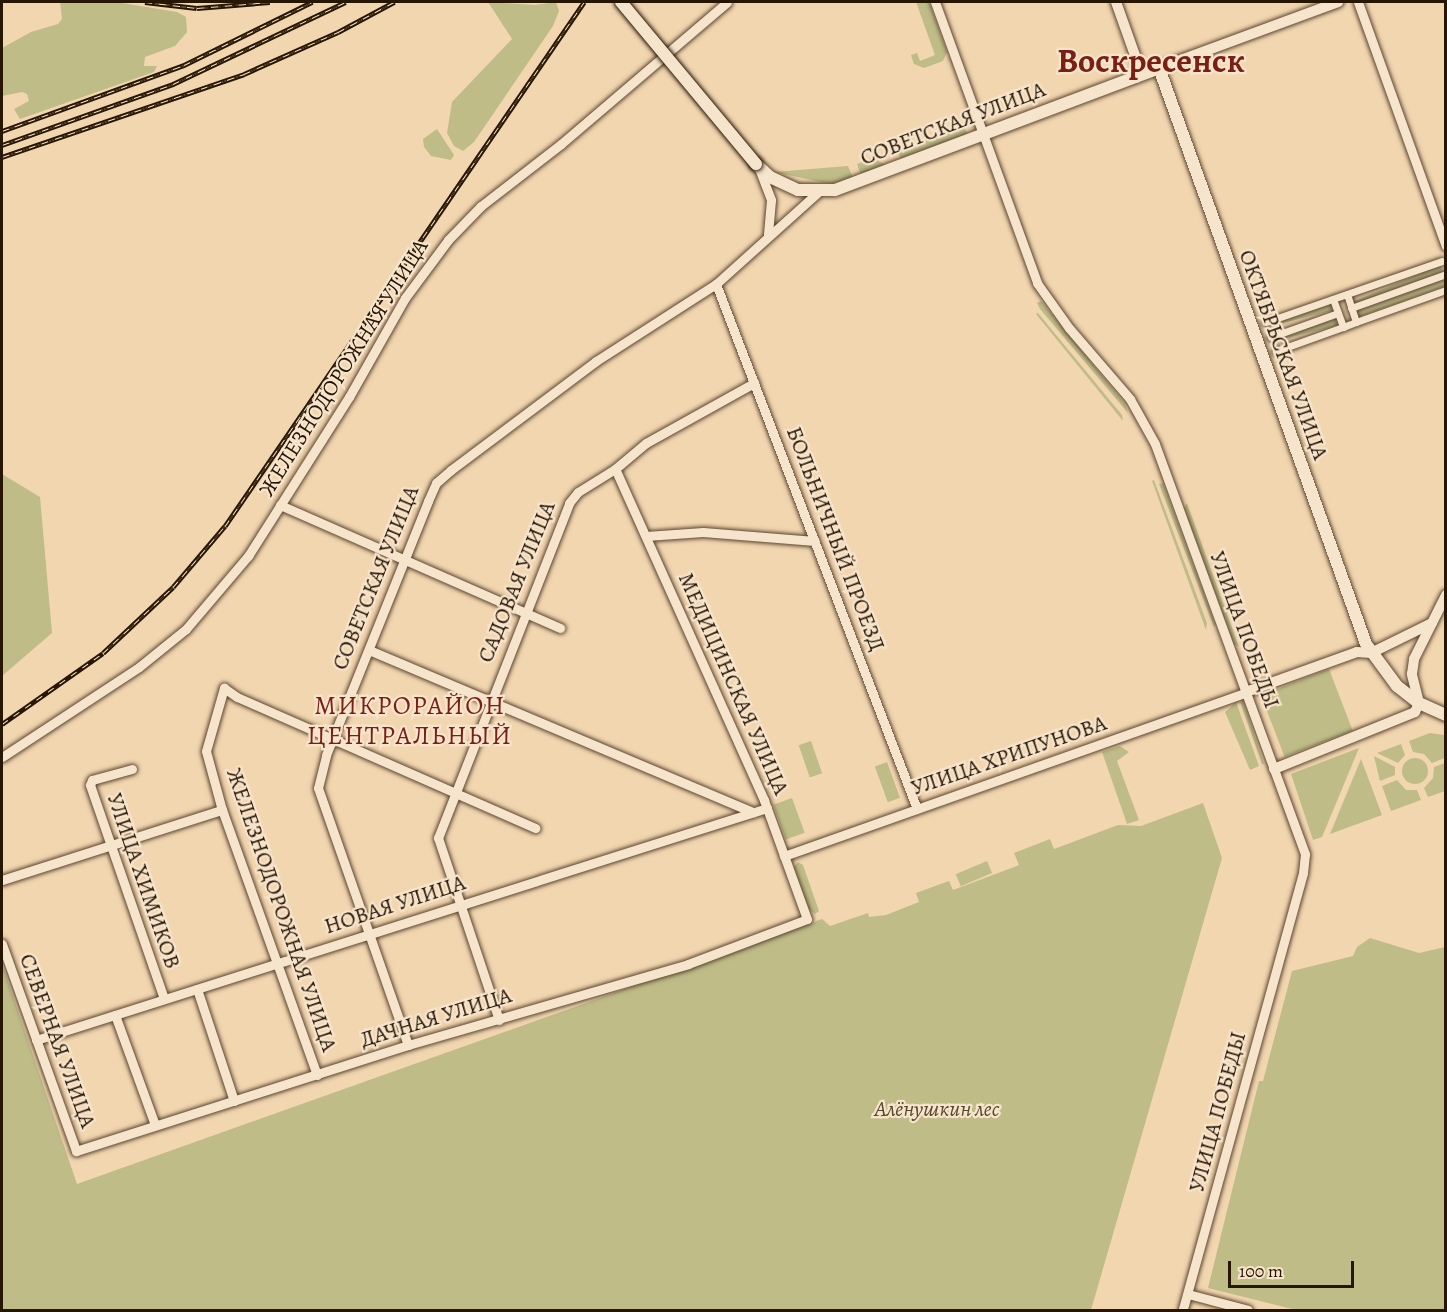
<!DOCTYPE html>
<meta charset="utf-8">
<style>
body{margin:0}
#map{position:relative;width:1447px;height:1312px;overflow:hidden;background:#f2d6b0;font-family:Alegreya,serif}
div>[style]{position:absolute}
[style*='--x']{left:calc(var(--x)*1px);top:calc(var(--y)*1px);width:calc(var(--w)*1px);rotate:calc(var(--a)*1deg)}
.green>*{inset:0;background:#bfbc88;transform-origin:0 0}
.round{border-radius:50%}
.roads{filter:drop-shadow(0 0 2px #5a462f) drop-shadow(0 0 2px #5a462f)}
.pedestrian>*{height:7px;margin:-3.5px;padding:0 3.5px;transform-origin:3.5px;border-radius:3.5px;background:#f7e4cc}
.minor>*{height:9px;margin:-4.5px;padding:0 4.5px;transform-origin:4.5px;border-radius:4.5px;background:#f7e4cc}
.tertiary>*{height:10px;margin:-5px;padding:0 5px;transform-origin:5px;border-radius:5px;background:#f7e4cc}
.secondary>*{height:12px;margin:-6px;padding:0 6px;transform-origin:6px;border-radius:6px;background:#f7e4cc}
.rail>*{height:4.5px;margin-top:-2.25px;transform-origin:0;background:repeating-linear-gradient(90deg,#f7e4cc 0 7px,#271604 0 14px);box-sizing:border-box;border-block:2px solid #271604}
.bridges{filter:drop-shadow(0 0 2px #271604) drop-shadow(0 0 2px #271604)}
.secondary-bridge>*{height:12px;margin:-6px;padding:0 6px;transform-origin:6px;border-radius:6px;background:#f7e4cc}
span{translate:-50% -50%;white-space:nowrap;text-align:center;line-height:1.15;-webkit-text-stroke:4.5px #f7e4cc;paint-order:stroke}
.street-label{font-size:22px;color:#271604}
.park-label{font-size:22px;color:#55482c;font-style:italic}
.quarter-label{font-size:26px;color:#7a1f14;letter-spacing:1.5px}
.town-label{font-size:34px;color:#7a1f14;font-weight:700}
.frame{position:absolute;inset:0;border:3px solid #271604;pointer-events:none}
.scale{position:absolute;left:1228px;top:1261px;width:126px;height:27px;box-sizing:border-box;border:3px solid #271604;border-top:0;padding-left:8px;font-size:18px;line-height:21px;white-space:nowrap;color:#271604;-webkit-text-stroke:4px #f7e4cc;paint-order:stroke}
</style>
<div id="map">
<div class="green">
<div style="clip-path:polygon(60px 2px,116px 2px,177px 12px,186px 17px,187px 32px,175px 46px,145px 57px,144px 66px,157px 66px,154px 72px,20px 119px,14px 109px,29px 101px,27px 94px,22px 92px,2px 96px,2px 48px,31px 32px,58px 24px,62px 19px)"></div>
<div style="clip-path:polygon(488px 2px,535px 5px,556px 2px,559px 11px,553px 26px,474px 142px,463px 151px,454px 146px,447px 133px,452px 102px,512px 39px)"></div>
<div style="clip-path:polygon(916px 2px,929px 2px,947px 52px,943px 61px,924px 68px,914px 64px,911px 55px,917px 53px,920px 61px,935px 55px)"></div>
<div style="left:964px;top:126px;width:11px;height:71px;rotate:68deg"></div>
<div style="clip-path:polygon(437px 129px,454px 155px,451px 160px,431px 156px,424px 147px,423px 139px)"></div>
<div style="clip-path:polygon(872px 158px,886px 165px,861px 175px,857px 164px)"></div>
<div style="clip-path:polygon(848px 166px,853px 178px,830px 184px,774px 172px)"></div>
<div style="left:1440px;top:265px;width:8px;height:93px;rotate:67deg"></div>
<div style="clip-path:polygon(1445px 279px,1445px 286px,1359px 317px,1356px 310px)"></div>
<div style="clip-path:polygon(1041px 301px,1125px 404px,1128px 413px,1040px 309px,1037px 303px)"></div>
<div style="left:1330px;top:303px;width:8px;height:59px;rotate:76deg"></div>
<div style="clip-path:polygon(1038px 313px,1122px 415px,1123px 421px,1036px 314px)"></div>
<div style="left:1335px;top:318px;width:8px;height:59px;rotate:76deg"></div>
<div style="clip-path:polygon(2px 474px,40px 497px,52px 633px,2px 676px)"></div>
<div style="clip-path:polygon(1154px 480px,1207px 623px,1206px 630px,1152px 481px)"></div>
<div style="clip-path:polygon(1163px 483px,1215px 624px,1214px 627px,1159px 484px)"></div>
<div style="clip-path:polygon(1187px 503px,1239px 647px,1234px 644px,1184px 508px)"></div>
<div style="left:1329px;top:669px;width:66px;height:73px;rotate:69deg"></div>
<div style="clip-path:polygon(1236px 702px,1259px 766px,1250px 770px,1225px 712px)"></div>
<div style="clip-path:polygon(1240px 702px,1244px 703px,1264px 764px,1262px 764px)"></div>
<div style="clip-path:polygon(1430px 733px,1444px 735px,1445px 741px,1445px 758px,1432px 763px,1424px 754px,1413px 752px,1409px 741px)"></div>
<div style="left:811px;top:741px;width:34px;height:13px;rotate:71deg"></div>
<div style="clip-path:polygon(1401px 744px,1405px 755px,1398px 763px,1377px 753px)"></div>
<div style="clip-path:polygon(1120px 746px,1129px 752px,1117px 761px,1139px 820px,1127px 824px,1102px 752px)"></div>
<div style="clip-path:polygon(1359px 748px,1322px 837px,1313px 840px,1291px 774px)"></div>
<div style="clip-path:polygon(1374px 756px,1395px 767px,1395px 775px,1380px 781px)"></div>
<div class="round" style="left:1402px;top:758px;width:26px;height:26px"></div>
<div style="clip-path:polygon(1361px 759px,1382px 815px,1330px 834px)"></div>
<div style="left:887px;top:762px;width:38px;height:13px;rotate:70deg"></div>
<div style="clip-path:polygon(1445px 763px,1445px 791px,1428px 797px,1424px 788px,1433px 778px,1434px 767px)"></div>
<div style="clip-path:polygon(1397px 780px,1406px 790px,1417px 790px,1421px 800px,1391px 811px,1382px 786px)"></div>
<div style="left:792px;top:798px;width:37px;height:20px;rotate:70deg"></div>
<div style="clip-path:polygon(1203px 803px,1222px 858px,1091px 1310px,2px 1310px,2px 964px,77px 1184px,822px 919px,830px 926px,868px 913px,869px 917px,886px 915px,919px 902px,916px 893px,949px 881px,953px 890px,1019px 865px,1014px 853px,1050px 839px,1054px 849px,1118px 825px,1141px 826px)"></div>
<div style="left:987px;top:861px;width:13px;height:34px;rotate:67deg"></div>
<div style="clip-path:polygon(798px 862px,803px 865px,819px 911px,815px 914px,808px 909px,793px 868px)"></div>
<div style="clip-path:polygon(1370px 938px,1419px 953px,1445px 947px,1445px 1310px,1296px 1310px,1208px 1288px,1259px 1081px,1263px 1081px,1292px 971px,1353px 956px,1357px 947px)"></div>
</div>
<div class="roads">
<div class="pedestrian">
<div style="--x:1333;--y:299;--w:30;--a:70"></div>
<div style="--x:1343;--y:327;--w:14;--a:-21"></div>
<div style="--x:1356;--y:322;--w:29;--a:-108"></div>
<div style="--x:1351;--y:308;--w:101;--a:-19.7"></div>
<div style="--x:1266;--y:322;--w:186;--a:-19.1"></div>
<div style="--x:1356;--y:322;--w:96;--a:-19.6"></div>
<div style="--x:1271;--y:337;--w:71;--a:-19.7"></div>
<div style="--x:1276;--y:351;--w:71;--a:-19.7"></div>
</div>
<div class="minor">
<div style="--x:935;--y:2;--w:299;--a:70"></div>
<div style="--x:1037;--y:283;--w:55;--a:54.6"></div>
<div style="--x:1069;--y:328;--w:94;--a:49.3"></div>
<div style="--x:1130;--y:399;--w:51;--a:60.9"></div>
<div style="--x:1155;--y:444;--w:437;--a:69.9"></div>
<div style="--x:1305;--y:854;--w:19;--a:96"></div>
<div style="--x:1303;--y:873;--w:453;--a:105.4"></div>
<div style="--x:1358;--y:2;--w:259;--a:70.2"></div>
<div style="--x:760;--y:171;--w:31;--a:69"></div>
<div style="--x:771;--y:200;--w:35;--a:95"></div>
<div style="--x:716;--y:284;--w:562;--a:69.05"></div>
<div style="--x:280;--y:505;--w:306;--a:23.7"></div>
<div style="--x:646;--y:536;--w:57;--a:-4"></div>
<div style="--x:703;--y:532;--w:112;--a:4.6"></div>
<div style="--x:369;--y:650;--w:417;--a:22.9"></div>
<div style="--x:2;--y:757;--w:164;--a:-33.3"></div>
<div style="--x:139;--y:667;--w:60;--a:-39"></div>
<div style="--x:186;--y:629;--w:96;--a:-49.7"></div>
<div style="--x:248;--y:556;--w:188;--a:-57.6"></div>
<div style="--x:349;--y:397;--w:114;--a:-60.5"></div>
<div style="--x:405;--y:298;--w:72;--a:-53.4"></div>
<div style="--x:448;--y:240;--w:47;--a:-45.9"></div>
<div style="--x:481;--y:206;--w:101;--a:-37.8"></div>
<div style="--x:561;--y:144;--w:218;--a:-40.5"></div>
<div style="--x:132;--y:769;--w:41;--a:164.6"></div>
<div style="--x:92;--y:780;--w:5;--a:112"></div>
<div style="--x:90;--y:785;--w:226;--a:70.9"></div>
<div style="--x:784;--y:856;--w:490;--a:-19.5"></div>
<div style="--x:2;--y:880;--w:231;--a:-17.7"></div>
<div style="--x:2;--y:944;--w:220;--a:70.3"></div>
<div style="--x:76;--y:1151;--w:349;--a:-17.7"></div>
<div style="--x:408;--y:1045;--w:291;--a:-16.1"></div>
<div style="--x:688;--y:964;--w:127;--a:-20.7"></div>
<div style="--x:807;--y:919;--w:127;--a:-109.9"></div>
<div style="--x:764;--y:800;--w:363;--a:-114.2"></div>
<div style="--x:197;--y:989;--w:118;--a:71.7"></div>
<div style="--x:115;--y:1015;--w:117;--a:70"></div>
<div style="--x:499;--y:1020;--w:192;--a:-108.5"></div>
<div style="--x:438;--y:838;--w:360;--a:-68.6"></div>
<div style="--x:569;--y:503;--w:14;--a:-51"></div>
<div style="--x:578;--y:492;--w:44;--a:-31.9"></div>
<div style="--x:615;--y:469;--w:40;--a:-40"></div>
<div style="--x:646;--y:443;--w:124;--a:-29.1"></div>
<div style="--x:36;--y:1040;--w:767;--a:-17.61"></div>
<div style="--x:408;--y:1045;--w:272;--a:-109.3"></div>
<div style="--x:318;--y:788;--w:34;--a:-76"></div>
<div style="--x:326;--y:755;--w:274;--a:-68.1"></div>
<div style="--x:428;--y:501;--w:20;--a:-66"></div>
<div style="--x:436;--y:483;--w:20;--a:-41"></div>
<div style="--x:451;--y:470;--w:181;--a:-36.9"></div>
<div style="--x:596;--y:361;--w:143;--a:-32.7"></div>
<div style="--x:716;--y:284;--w:137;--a:-42"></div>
<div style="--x:317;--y:1075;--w:282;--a:-109.7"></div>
<div style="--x:222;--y:810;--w:61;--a:-105.2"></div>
<div style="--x:206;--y:751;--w:66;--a:-74.1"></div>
<div style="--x:224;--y:688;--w:16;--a:35"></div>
<div style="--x:237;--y:697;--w:326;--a:23.7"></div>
<div style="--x:1188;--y:1294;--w:62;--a:14.9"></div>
</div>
<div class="tertiary">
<div style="--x:1116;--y:2;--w:77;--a:70.4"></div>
<div style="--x:1159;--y:68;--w:191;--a:-20.2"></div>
<div style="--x:1246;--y:692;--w:118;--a:-19.8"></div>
<div style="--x:1357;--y:652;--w:14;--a:4"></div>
<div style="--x:1371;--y:653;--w:68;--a:-26.2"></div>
<div style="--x:1274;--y:769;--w:152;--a:-22"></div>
<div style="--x:1415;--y:712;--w:10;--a:-66"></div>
<div style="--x:1419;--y:703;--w:30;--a:-104"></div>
<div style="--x:1412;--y:674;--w:15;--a:-82"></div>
<div style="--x:1414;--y:659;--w:72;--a:-63.4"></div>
</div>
<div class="secondary">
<div style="--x:756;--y:164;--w:19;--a:43"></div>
<div style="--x:770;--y:177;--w:31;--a:25"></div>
<div style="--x:798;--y:190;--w:37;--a:0"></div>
<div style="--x:835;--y:190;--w:346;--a:-20.6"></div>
<div style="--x:1159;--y:68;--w:612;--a:70.23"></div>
<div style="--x:1366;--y:644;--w:52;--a:53.6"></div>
<div style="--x:1397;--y:686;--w:28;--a:38"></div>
<div style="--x:1419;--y:703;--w:30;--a:24"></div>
</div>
</div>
<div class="rail">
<div style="--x:145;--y:2;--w:52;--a:6.6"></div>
<div style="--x:197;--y:8;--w:73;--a:-4.7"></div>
<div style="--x:2;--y:131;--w:194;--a:-19.9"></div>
<div style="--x:184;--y:65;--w:143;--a:-26.2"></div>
<div style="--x:2;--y:145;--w:182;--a:-19.6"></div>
<div style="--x:173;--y:84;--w:191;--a:-25.4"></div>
<div style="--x:2;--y:157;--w:256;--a:-18.9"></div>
<div style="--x:244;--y:74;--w:103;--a:-24.1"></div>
<div style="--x:338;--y:32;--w:64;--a:-28.2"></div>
<div style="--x:2;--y:724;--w:123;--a:-35.1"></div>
<div style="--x:103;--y:653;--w:96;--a:-43.3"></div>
<div style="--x:173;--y:587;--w:80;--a:-49.6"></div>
<div style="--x:225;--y:526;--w:635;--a:-55.58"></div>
</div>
<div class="bridges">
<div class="secondary-bridge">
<div style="--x:621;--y:2;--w:211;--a:50.2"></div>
</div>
</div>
<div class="street-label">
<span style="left:953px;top:124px;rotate:-21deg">СОВЕТСКАЯ УЛИЦА</span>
<span style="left:1283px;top:355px;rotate:70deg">ОКТЯБРЬСКАЯ УЛИЦА</span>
<span style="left:344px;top:368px;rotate:-58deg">ЖЕЛЕЗНОДОРОЖНАЯ УЛИЦА</span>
<span style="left:835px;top:539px;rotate:69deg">БОЛЬНИЧНЫЙ ПРОЕЗД</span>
<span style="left:376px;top:578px;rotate:-68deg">СОВЕТСКАЯ УЛИЦА</span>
<span style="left:517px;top:582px;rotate:-68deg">САДОВАЯ УЛИЦА</span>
<span style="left:1244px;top:630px;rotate:70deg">УЛИЦА ПОБЕДЫ</span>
<span style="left:733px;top:684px;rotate:66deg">МЕДИЦИНСКАЯ УЛИЦА</span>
<span style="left:1009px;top:756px;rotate:-19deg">УЛИЦА ХРИПУНОВА</span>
<span style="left:143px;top:881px;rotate:71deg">УЛИЦА ХИМИКОВ</span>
<span style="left:395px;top:905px;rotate:-18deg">НОВАЯ УЛИЦА</span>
<span style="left:281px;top:910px;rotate:71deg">ЖЕЛЕЗНОДОРОЖНАЯ УЛИЦА</span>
<span style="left:436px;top:1018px;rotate:-17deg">ДАЧНАЯ УЛИЦА</span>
<span style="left:57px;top:1041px;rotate:70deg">СЕВЕРНАЯ УЛИЦА</span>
<span style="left:1218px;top:1112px;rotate:-75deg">УЛИЦА ПОБЕДЫ</span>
</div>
<div class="park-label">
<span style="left:937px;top:1110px">Алёнушкин лес</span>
</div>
<div class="quarter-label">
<span style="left:410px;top:721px">МИКРОРАЙОН<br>ЦЕНТРАЛЬНЫЙ</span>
</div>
<div class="town-label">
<span style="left:1151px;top:61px">Воскресенск</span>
</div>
<div class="frame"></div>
<div class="scale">100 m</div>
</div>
